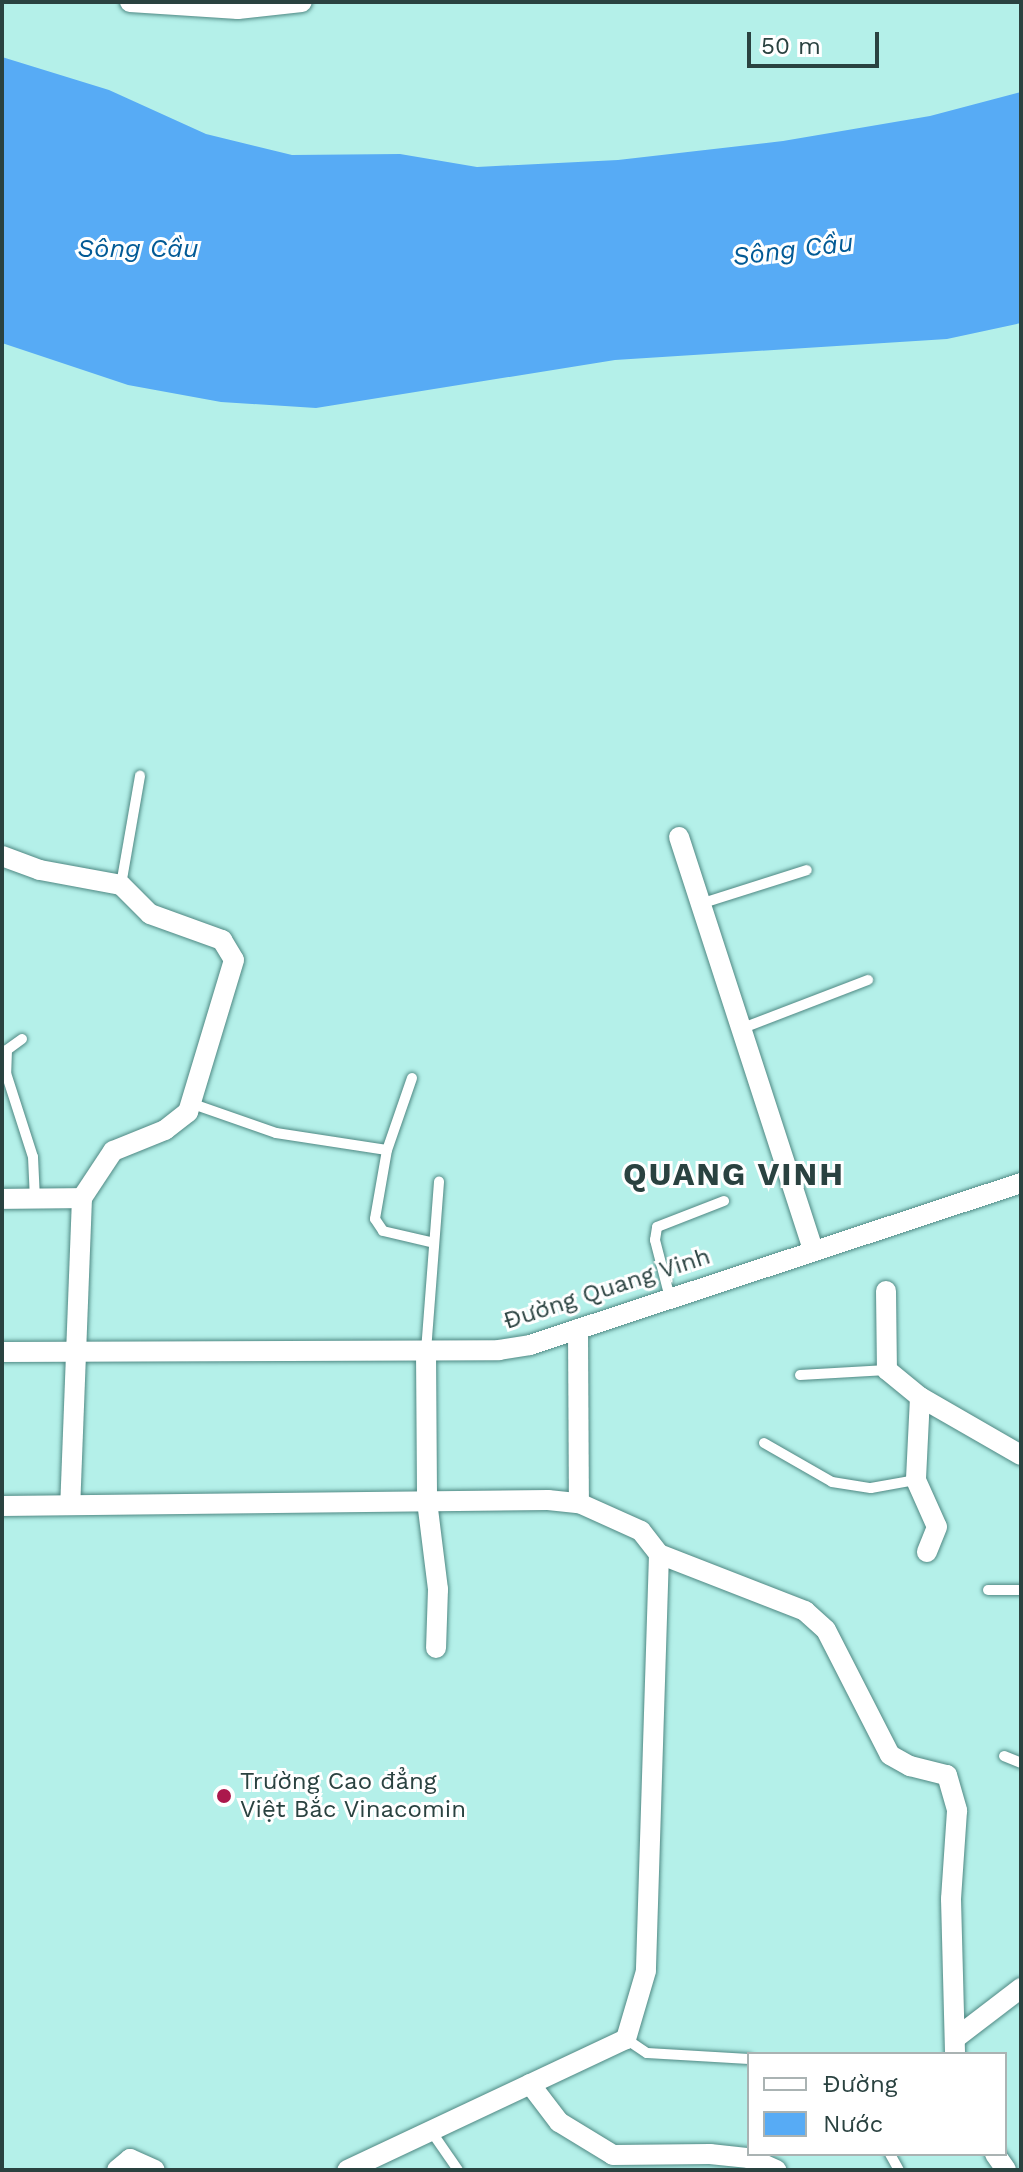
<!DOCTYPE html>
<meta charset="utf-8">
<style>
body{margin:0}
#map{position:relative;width:1023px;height:2172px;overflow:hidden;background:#b4f0e9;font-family:"Work Sans",sans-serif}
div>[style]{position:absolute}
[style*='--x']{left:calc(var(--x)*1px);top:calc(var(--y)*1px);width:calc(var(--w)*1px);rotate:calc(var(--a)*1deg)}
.water>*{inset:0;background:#57abf5}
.roads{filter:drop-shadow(0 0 2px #4f8883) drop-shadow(0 0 2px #4f8883)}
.lane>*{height:10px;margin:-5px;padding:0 5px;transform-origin:5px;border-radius:5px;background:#fff}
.street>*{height:20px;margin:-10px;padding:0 10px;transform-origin:10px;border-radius:10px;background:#fff}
.dots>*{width:22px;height:22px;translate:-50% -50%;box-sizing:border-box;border:4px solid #fff;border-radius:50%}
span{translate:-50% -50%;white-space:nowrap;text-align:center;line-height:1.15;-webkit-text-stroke:6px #fff;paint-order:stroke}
.street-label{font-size:24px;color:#2a4240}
.poi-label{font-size:24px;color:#2a4240}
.left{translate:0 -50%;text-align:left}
.water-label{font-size:26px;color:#025a95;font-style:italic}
.district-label{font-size:32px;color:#2a4240;font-weight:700;letter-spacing:2px}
.frame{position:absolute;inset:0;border:4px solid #2a4240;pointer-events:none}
.legend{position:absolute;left:747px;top:2052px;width:260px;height:104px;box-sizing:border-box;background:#fff;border:2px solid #aab3b3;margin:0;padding:10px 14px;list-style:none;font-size:24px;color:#2a4240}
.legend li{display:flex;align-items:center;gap:16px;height:40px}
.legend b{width:40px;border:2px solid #aab3b3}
.scale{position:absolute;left:747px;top:32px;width:132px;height:36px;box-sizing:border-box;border:4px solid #2a4240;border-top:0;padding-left:10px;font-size:24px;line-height:28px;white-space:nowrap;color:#2a4240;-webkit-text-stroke:6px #fff;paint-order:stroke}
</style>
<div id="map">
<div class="water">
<div style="clip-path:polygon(2px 57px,109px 90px,206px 134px,292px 155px,400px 154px,477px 167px,618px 160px,783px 141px,930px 116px,1021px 92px,1021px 323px,947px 339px,615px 360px,316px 408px,221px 402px,128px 385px,2px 343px)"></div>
</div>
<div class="roads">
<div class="lane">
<div style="--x:121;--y:885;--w:111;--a:-80.1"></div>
<div style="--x:700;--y:904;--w:112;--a:-17.6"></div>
<div style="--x:743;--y:1028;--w:134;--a:-21"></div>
<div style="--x:22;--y:1039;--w:19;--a:144"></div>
<div style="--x:7;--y:1050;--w:23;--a:92"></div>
<div style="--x:6;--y:1073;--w:88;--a:72.2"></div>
<div style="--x:33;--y:1157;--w:42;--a:87.3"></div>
<div style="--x:412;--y:1078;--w:76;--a:109.1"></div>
<div style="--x:387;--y:1150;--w:70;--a:99.9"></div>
<div style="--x:375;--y:1219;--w:14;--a:56"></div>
<div style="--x:383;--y:1231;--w:48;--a:13.2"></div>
<div style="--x:193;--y:1104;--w:88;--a:19.3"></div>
<div style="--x:276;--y:1133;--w:112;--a:8.7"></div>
<div style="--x:670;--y:1298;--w:60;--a:-104.5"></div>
<div style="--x:655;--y:1240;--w:13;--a:-81"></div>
<div style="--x:657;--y:1227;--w:72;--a:-21.2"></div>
<div style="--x:426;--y:1351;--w:170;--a:-85.6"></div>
<div style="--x:800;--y:1375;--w:87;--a:-3.3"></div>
<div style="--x:764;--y:1443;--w:78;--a:29.8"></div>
<div style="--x:832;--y:1482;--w:39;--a:9"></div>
<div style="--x:871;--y:1488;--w:46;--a:-10.1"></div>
<div style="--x:988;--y:1590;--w:33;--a:0"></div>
<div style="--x:1004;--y:1756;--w:18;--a:22"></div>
<div style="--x:626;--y:2039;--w:25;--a:34"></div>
<div style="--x:647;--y:2053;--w:102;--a:3.4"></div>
<div style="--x:431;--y:2131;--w:47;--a:55.3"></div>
<div style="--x:890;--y:2154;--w:18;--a:61"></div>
</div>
<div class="street">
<div style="--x:130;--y:2;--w:108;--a:3.7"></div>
<div style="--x:238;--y:9;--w:64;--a:-6.2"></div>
<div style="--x:679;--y:837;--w:433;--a:72"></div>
<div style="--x:2;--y:856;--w:40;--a:20.2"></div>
<div style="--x:40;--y:870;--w:82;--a:10.5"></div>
<div style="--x:121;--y:885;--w:41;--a:45"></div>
<div style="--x:150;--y:914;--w:77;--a:19.9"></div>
<div style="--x:222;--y:940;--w:23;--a:59"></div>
<div style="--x:234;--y:960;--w:159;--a:106.8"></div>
<div style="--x:188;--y:1112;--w:29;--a:142"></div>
<div style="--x:165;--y:1130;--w:56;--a:158"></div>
<div style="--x:113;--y:1151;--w:56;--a:123.4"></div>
<div style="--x:82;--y:1198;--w:307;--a:92.2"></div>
<div style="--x:2;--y:1199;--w:80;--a:-0.7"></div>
<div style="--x:886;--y:1291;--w:79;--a:89.3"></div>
<div style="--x:887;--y:1370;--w:43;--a:39.3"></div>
<div style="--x:920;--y:1397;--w:83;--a:92.8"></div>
<div style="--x:916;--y:1480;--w:51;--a:65.9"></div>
<div style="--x:937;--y:1527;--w:27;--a:112"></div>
<div style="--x:578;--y:1329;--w:174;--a:89.7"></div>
<div style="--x:426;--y:1351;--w:150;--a:89.6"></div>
<div style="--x:427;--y:1501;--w:89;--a:82.9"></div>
<div style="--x:438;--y:1589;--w:59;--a:91.9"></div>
<div style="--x:2;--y:1352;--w:497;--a:-0.2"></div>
<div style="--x:499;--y:1350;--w:31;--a:-9"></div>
<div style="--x:530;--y:1345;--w:517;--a:-18.26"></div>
<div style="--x:920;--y:1397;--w:116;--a:29.9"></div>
<div style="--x:2;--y:1506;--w:546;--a:-0.63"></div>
<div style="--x:548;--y:1500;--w:31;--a:6"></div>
<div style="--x:579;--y:1503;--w:68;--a:24.3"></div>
<div style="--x:641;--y:1531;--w:29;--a:52"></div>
<div style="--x:659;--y:1554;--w:417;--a:91.8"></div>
<div style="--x:646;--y:1971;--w:71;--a:106.4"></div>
<div style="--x:626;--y:2039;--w:308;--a:154.8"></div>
<div style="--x:659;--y:1554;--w:157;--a:21.3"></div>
<div style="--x:805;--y:1611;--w:28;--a:42"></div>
<div style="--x:826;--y:1630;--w:140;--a:62.9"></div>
<div style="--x:890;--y:1755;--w:23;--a:29"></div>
<div style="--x:910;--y:1766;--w:38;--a:14"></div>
<div style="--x:947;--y:1775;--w:37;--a:74"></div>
<div style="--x:957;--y:1811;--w:88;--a:93.9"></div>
<div style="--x:951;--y:1899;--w:155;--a:88.5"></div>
<div style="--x:957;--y:2037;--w:81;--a:-37.4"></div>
<div style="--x:530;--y:2084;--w:48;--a:52.7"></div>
<div style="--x:559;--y:2122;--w:63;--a:31.4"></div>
<div style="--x:613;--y:2155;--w:97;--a:-0.6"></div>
<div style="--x:710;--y:2154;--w:39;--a:6"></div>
<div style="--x:749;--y:2158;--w:30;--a:24"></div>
<div style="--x:995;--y:2154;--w:19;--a:55"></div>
<div style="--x:117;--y:2170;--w:17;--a:-40"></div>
<div style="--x:130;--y:2159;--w:27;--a:24"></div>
</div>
</div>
<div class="dots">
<div style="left:224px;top:1796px;background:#ab184c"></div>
</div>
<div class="street-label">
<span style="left:607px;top:1289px;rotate:-18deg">Đường Quang Vinh</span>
</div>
<div class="poi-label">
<span class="left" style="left:240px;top:1796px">Trường Cao đẳng<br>Việt Bắc Vinacomin</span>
</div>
<div class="water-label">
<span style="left:138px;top:249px">Sông Cầu</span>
<span style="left:793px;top:250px;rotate:-7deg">Sông Cầu</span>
</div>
<div class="district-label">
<span style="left:734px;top:1174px">QUANG VINH</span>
</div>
<div class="frame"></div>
<ul class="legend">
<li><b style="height:10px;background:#fff"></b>Đường</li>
<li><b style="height:22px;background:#57abf5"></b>Nước</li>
</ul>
<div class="scale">50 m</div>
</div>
